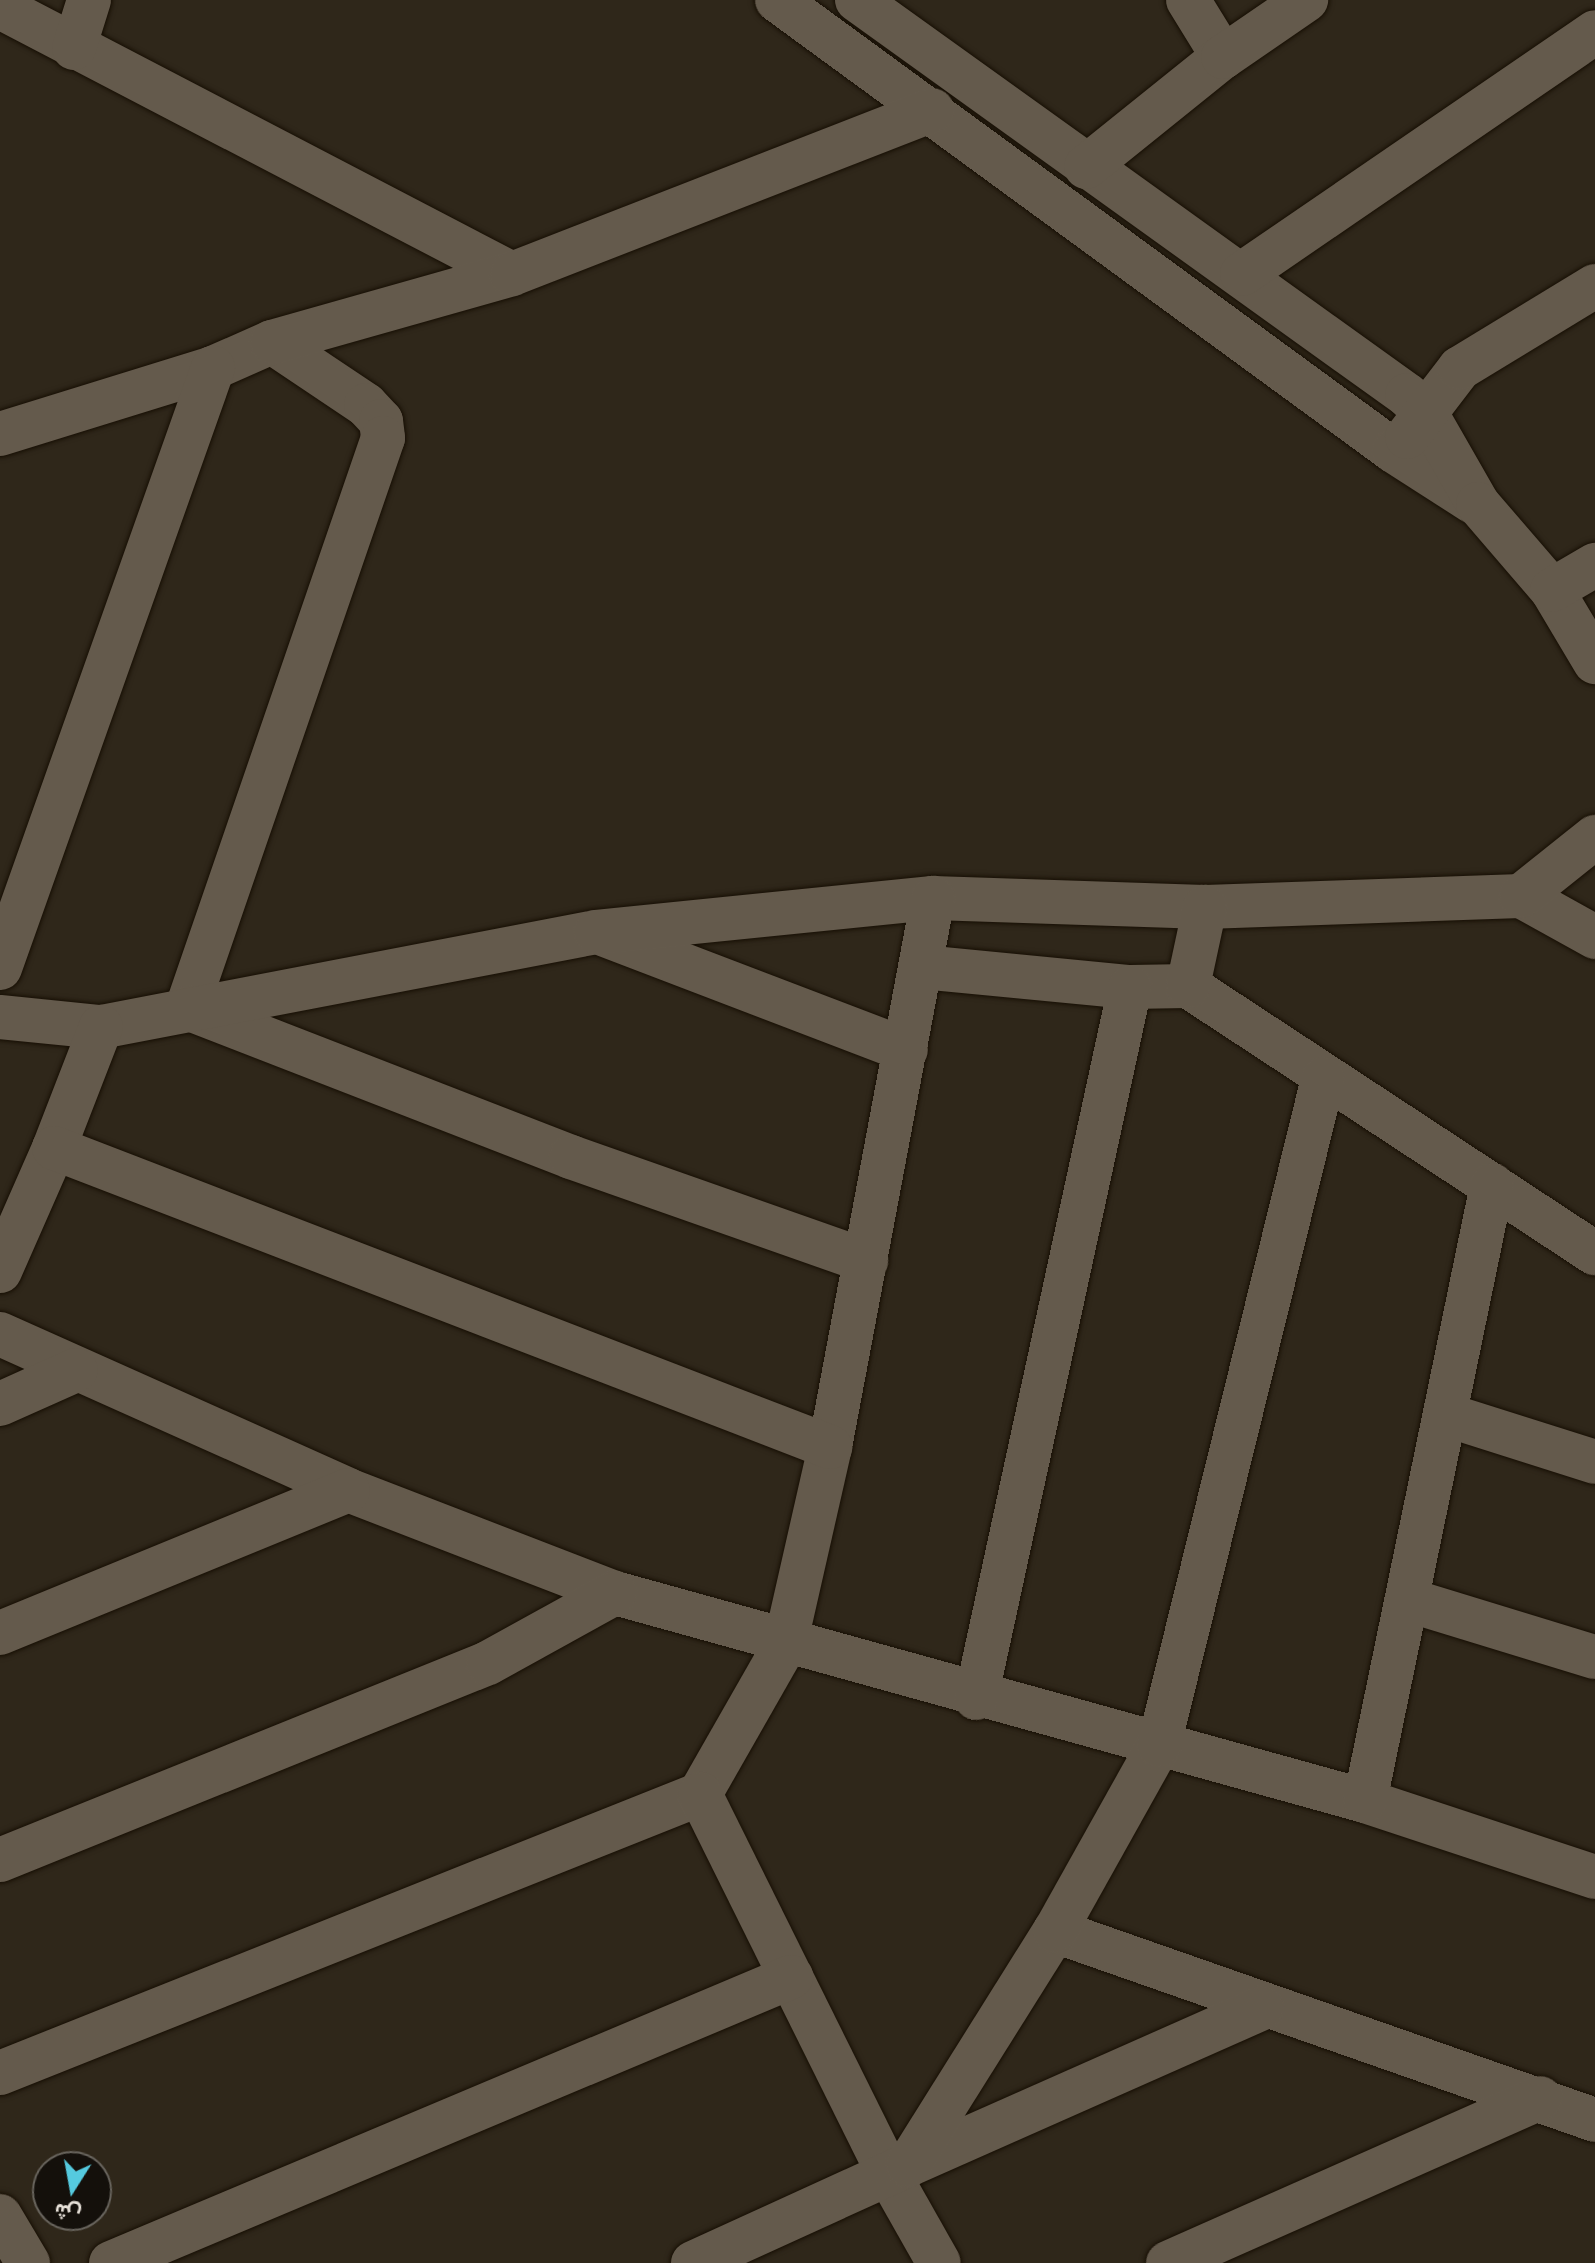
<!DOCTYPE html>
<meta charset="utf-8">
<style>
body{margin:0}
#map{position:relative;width:1595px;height:2263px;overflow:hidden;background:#2f271a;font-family:Poppins,Vazirmatn,sans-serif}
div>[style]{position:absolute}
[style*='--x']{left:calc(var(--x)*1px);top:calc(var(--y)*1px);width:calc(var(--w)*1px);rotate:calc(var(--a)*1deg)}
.roads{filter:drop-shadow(0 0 2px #170f04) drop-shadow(0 0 2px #170f04)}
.street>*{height:44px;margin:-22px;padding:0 22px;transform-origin:22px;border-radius:22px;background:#645a4c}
span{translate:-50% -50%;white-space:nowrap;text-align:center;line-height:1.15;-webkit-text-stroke:8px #14100b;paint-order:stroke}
.north{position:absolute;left:32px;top:2151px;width:80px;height:80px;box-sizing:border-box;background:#14100b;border:2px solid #68645d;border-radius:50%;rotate:191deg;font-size:22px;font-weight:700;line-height:32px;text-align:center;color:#e7e1d9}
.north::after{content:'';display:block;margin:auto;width:28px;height:36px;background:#55cadf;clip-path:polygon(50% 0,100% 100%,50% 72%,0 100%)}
</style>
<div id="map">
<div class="roads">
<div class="street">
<div style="--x:777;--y:0;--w:764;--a:36.17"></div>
<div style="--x:1394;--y:451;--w:93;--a:32.7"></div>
<div style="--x:857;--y:0;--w:677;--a:35.69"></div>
<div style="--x:1407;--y:395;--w:28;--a:45"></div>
<div style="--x:1427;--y:415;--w:103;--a:60.2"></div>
<div style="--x:1478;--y:504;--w:113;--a:49.3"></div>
<div style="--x:1552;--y:590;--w:84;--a:59.2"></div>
<div style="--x:1188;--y:0;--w:67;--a:58.4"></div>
<div style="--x:0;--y:7;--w:577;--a:27.54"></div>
<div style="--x:74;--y:48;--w:50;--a:-72.6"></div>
<div style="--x:1086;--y:167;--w:176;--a:-38.8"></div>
<div style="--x:1223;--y:57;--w:101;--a:-34.5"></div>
<div style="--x:1242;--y:274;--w:428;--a:-34.4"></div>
<div style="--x:272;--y:342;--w:113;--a:33.8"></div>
<div style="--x:366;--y:405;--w:22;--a:47"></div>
<div style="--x:381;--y:421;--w:17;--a:83"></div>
<div style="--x:383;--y:438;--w:603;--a:108.98"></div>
<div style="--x:187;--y:1008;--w:412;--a:21.2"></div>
<div style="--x:571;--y:1157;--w:313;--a:19.4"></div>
<div style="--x:0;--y:434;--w:223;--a:-17.2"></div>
<div style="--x:213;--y:368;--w:64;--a:-23.8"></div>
<div style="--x:272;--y:342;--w:249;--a:-15.8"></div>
<div style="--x:512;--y:274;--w:451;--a:-21.3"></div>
<div style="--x:1407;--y:437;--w:87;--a:-52.5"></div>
<div style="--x:1460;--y:368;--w:158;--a:-31.3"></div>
<div style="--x:1552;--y:590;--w:50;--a:-30.2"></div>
<div style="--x:1521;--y:896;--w:85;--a:29"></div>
<div style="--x:933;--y:898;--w:272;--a:1.9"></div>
<div style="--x:1205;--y:907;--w:316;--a:-2"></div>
<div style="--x:1521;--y:896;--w:95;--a:-38.6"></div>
<div style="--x:605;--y:935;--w:322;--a:20.9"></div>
<div style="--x:922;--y:967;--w:209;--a:5.5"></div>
<div style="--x:1130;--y:987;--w:58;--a:-1"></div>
<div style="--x:1188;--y:986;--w:487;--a:33.3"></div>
<div style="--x:0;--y:968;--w:637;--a:-70.46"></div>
<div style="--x:1188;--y:986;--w:81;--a:-77.9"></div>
<div style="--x:0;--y:1017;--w:101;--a:5.7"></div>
<div style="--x:101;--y:1027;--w:504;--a:-10.86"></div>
<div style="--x:596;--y:932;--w:339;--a:-5.8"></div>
<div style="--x:933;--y:898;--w:559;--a:100.63"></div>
<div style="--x:830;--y:1447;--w:203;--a:102.8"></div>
<div style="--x:785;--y:1645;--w:172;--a:119.7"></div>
<div style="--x:54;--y:1148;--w:130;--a:-68.8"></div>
<div style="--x:0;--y:1271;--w:134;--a:-66.3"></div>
<div style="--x:54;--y:1148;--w:832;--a:21.07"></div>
<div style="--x:0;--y:1334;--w:381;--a:24.1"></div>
<div style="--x:348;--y:1490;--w:286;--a:21.1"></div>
<div style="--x:615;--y:1593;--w:778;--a:15.5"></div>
<div style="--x:1365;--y:1801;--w:242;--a:18.3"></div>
<div style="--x:0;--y:1404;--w:83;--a:-24.1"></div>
<div style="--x:1447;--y:1415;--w:155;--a:17.6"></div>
<div style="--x:1408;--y:1600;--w:195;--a:17"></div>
<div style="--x:0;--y:1633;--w:376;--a:-22.3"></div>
<div style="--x:976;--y:1698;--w:727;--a:-77.78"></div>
<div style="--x:1365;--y:1801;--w:629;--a:-78.35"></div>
<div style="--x:0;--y:1860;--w:526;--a:-21.98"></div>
<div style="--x:488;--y:1663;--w:145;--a:-28.9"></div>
<div style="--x:1055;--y:1931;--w:572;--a:19.29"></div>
<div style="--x:0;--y:2073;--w:754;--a:-21.73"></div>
<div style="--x:700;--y:1794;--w:423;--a:63.6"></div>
<div style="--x:888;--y:2173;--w:103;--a:60.5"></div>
<div style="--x:908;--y:2165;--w:387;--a:-23.9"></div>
<div style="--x:0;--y:2216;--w:55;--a:59.2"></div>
<div style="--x:111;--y:2263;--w:738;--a:-22.81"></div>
<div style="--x:693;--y:2263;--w:236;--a:-24.5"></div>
<div style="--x:908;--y:2165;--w:276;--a:-57.9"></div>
<div style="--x:1055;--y:1931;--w:213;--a:-60.8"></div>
<div style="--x:1159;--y:1745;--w:686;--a:-76.17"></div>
<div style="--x:1168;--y:2263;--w:407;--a:-23.9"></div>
</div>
</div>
<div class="north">ش</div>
</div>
